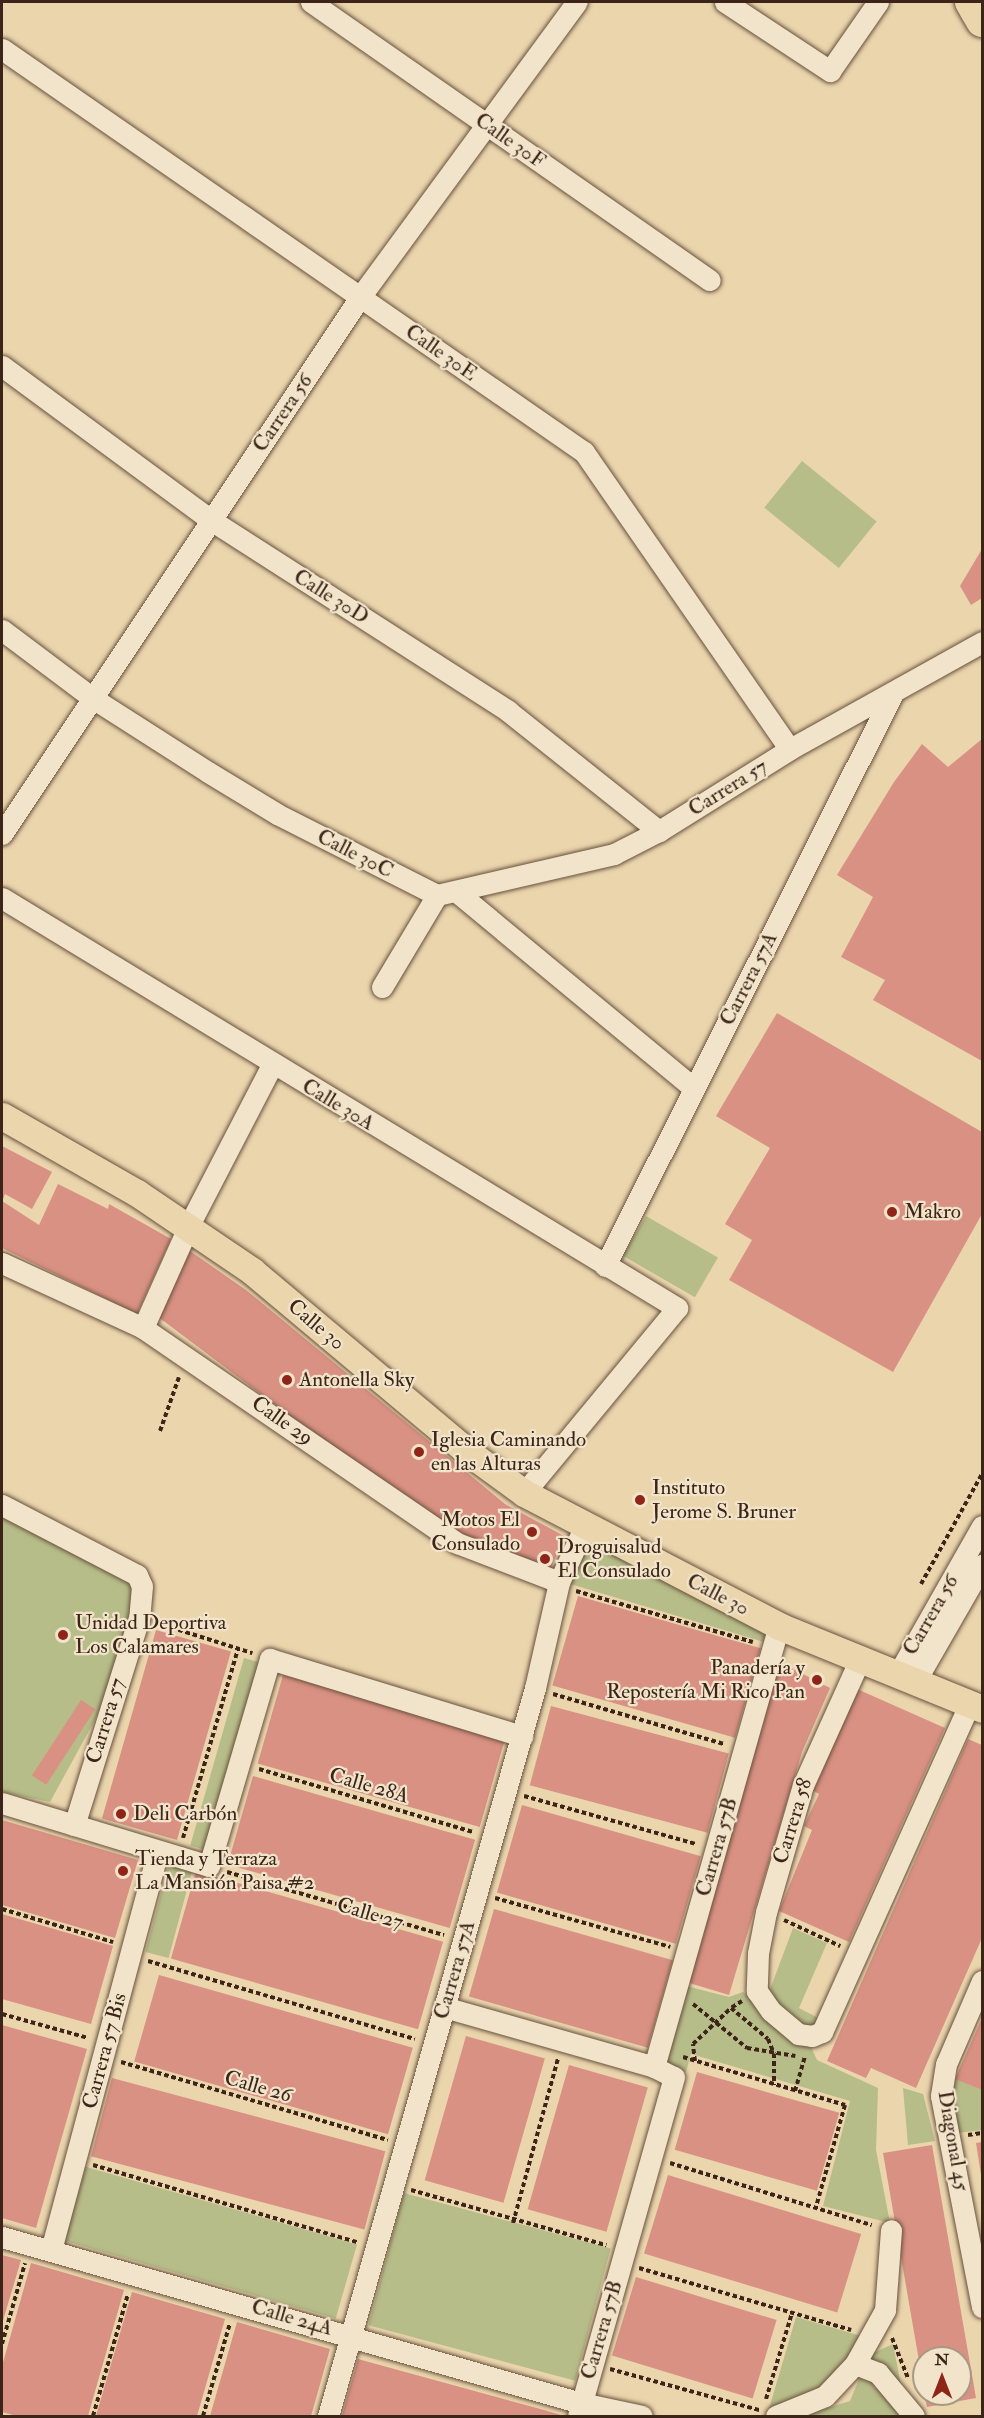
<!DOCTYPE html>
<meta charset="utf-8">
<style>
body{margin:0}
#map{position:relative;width:984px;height:2418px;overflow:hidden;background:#ead5ad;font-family:"IM FELL Double Pica",serif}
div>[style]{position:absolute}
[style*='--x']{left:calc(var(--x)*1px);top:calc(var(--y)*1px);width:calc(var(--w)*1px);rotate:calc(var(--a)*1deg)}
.green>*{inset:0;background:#b7bd89;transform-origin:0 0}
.building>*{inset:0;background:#d99183;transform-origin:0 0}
.path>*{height:4px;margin-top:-2px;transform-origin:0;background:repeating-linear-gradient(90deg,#3c2518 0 4.5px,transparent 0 7.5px)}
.roads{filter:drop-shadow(0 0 2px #68513d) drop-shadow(0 0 2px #68513d)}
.minor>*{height:21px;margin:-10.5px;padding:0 10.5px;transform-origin:10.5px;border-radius:10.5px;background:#f1e4ca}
.major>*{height:27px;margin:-13.5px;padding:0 13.5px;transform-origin:13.5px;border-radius:13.5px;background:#ead5ad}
.highway>*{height:32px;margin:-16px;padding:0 16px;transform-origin:16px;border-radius:16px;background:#ead5ad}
.dots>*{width:16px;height:16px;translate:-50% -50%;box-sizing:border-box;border:3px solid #f1e4ca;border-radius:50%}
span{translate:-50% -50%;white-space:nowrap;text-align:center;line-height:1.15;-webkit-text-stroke:4.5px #f1e4ca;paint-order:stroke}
.street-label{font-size:21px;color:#3c2518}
.poi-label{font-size:21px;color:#3c2518}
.left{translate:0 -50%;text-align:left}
.right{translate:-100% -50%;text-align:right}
.frame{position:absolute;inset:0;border:3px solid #3c2518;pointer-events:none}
.north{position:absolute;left:912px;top:2346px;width:60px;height:60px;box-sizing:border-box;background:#f1e4ca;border:2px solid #a99883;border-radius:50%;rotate:0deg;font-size:16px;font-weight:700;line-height:24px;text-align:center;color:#3c2518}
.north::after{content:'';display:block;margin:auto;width:21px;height:27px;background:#8f2418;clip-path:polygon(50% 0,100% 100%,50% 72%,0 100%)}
</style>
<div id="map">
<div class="green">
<div style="left:802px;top:461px;width:96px;height:60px;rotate:39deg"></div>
<div style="left:646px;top:1216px;width:83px;height:46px;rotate:30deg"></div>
<div style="clip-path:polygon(2px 1511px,134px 1579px,135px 1594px,113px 1676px,96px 1718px,50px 1802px,2px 1792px)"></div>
<div style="clip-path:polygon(586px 1538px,767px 1632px,764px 1642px,567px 1583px)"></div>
<div style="left:244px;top:1658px;width:18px;height:195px;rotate:16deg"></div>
<div style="left:169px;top:1864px;width:24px;height:91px;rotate:15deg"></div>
<div style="clip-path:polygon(793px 1928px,827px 1943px,799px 2008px,820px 2019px,819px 2024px,806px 2029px,768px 1995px)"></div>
<div style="clip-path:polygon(686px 1986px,729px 1997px,743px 1992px,811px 2047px,817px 2060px,878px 2088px,876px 2150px,890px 2223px,823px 2206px,850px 2101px,691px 2054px,686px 2072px,663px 2064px)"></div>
<div style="clip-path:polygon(949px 2076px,982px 2090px,982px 2130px,957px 2133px,950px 2108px)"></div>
<div style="clip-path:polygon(903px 2088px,923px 2094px,935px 2141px,908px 2145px)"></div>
<div style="left:83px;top:2166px;width:285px;height:77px;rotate:16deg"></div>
<div style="left:404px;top:2193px;width:214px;height:137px;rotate:15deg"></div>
<div style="clip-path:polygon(796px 2317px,861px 2336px,833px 2381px,768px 2412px)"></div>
<div style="clip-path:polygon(893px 2344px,907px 2416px,802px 2416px,850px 2401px,869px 2355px)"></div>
</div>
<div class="building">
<div style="clip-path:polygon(982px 549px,982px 598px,971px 605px,960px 586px)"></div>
<div style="clip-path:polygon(982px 739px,982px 1061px,873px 1000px,885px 980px,841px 957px,873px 897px,837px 875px,894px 782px,922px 744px,948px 767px)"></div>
<div style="clip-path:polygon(777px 1013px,982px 1132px,982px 1214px,893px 1372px,729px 1280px,752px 1240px,725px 1224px,770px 1148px,716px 1116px)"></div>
<div style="clip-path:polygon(2px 1146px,52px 1172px,32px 1209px,5px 1194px,2px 1202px)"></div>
<div style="clip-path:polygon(58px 1184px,108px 1209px,109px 1204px,171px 1239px,137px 1314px,2px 1248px,2px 1201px,39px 1225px)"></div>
<div style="clip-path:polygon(190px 1251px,246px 1290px,505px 1504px,564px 1536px,550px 1571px,472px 1540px,314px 1434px,157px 1316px)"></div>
<div style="left:578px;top:1596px;width:190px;height:93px;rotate:16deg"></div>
<div style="left:156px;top:1630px;width:78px;height:196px;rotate:16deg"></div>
<div style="clip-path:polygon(778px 1661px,830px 1688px,802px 1752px,729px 1995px,686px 1982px)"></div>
<div style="left:283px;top:1675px;width:231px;height:92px;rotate:16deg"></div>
<div style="clip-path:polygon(857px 1689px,945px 1728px,849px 1942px,779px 1911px,812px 1830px,804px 1826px,819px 1794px,812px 1790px)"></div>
<div style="left:81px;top:1700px;width:17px;height:90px;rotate:33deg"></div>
<div style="left:551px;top:1706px;width:184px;height:82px;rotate:15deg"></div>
<div style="clip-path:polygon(968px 1739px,982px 1745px,982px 1938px,916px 2088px,871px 2068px,866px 2078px,827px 2061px)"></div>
<div style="left:253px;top:1776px;width:231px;height:92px;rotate:16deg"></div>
<div style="left:522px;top:1805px;width:186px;height:91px;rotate:16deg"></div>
<div style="clip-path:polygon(2px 1820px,138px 1860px,115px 1938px,2px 1905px)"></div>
<div style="left:196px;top:1871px;width:257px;height:91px;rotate:16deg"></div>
<div style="left:494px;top:1909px;width:186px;height:91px;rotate:16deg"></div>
<div style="clip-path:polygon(2px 1914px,113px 1946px,91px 2024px,2px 1999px)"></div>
<div style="left:159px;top:1975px;width:264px;height:90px;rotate:16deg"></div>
<div style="clip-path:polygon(982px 2018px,982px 2090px,955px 2079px)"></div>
<div style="clip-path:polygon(2px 2025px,87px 2049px,36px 2228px,2px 2218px)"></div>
<div style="left:466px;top:2036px;width:82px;height:150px;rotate:16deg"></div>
<div style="left:569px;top:2065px;width:82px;height:150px;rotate:16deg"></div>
<div style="left:697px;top:2072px;width:148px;height:81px;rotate:16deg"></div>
<div style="left:112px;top:2078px;width:283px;height:81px;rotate:15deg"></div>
<div style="clip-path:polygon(982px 2142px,982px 2175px,981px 2175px,976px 2143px)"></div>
<div style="clip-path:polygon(932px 2145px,976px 2398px,927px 2407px,924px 2394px,960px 2394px,960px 2358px,924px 2358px,923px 2384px,883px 2153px)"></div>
<div style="left:668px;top:2175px;width:202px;height:82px;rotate:17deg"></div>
<div style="clip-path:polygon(2px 2255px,21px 2260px,2px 2324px)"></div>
<div style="clip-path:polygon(31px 2263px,124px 2290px,88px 2416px,17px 2416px,2px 2412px,2px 2366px)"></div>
<div style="left:636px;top:2277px;width:147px;height:82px;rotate:17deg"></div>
<div style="clip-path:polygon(132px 2292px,225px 2319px,197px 2416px,96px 2416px)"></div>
<div style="clip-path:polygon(237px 2322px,330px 2349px,311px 2416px,210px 2416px)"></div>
<div style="clip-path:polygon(358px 2359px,544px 2410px,564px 2416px,342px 2416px)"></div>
</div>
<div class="path">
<div style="--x:160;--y:1431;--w:57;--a:-70.6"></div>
<div style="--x:921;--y:1584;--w:126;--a:-61"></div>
<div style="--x:576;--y:1591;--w:184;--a:16.1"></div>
<div style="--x:157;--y:1623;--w:100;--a:17.5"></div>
<div style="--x:553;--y:1694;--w:178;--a:16.3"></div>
<div style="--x:259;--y:1769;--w:223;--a:16.4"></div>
<div style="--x:524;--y:1796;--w:179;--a:15.6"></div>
<div style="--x:183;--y:1838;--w:197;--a:-73.8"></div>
<div style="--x:227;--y:1872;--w:226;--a:16.2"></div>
<div style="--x:495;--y:1898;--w:182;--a:15.6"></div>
<div style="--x:2;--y:1909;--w:116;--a:16.6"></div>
<div style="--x:784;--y:1920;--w:62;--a:24.9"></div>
<div style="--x:148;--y:1961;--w:278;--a:16.3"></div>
<div style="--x:742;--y:2001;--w:13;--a:148"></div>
<div style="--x:731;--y:2008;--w:48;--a:40"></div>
<div style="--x:768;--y:2039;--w:16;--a:68"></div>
<div style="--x:774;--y:2054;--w:31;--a:90"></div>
<div style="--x:693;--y:2004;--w:70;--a:39.2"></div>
<div style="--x:747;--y:2048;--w:49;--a:9.5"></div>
<div style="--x:2;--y:2014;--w:89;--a:15.6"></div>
<div style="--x:683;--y:2057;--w:169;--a:16.5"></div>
<div style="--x:845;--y:2105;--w:106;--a:105.9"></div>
<div style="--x:695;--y:2061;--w:17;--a:-97"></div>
<div style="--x:693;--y:2044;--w:52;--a:-43.5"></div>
<div style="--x:121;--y:2062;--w:278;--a:16.3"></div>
<div style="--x:795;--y:2091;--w:37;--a:-74"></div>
<div style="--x:968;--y:2135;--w:14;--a:-8"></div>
<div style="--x:670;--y:2163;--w:211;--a:17.1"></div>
<div style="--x:93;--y:2165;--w:275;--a:16.3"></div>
<div style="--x:411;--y:2190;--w:203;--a:15.8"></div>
<div style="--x:513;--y:2223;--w:170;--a:-74.7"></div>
<div style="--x:639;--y:2268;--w:221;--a:16.3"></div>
<div style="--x:892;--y:2338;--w:43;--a:68.2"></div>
<div style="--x:2;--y:2344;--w:84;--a:-74.1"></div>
<div style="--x:610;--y:2369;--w:155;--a:15.4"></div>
<div style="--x:766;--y:2399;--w:90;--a:-73.2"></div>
<div style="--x:93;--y:2416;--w:127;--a:-74"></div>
<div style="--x:203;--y:2416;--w:97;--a:-73.8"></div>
</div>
<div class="roads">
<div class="minor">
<div style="--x:311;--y:2;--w:486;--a:34.9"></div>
<div style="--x:725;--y:2;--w:126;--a:33.3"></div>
<div style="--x:830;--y:71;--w:84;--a:-55.2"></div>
<div style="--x:2;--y:49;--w:708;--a:34.7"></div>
<div style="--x:584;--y:452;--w:361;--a:55.3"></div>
<div style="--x:2;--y:366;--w:260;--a:36.4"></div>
<div style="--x:211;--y:520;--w:353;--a:32.7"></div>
<div style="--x:508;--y:711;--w:193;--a:38.5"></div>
<div style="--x:2;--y:630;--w:115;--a:36.9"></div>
<div style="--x:94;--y:699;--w:135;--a:32.6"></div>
<div style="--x:208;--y:772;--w:81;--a:31.3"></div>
<div style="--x:277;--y:814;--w:179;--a:26.9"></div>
<div style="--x:437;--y:895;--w:182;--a:-13"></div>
<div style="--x:614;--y:854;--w:51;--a:-27.1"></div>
<div style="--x:659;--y:831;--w:155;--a:-32"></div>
<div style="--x:790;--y:749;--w:220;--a:-29.1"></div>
<div style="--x:2;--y:834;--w:645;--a:-56.31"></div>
<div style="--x:360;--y:297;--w:366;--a:-53.7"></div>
<div style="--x:458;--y:893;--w:306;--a:39.6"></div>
<div style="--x:2;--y:898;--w:790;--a:31.27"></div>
<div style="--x:677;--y:1308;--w:240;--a:129.6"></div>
<div style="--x:382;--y:987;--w:107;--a:-59.1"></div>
<div style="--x:2;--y:1263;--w:155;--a:24.7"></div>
<div style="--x:143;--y:1328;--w:381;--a:34.4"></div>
<div style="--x:457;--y:1543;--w:109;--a:20.9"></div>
<div style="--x:605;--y:1266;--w:641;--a:-63.32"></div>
<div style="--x:143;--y:1328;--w:113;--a:-65.9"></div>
<div style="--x:189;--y:1225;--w:180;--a:-62.6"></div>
<div style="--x:2;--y:1505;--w:152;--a:27.4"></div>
<div style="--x:137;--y:1575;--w:12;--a:66"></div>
<div style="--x:142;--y:1586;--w:32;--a:95"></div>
<div style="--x:139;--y:1618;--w:217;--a:107.4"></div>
<div style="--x:860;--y:1659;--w:138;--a:114.3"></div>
<div style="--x:803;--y:1785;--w:132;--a:106.2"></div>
<div style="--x:766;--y:1912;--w:42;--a:101"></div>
<div style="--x:758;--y:1953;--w:38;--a:92"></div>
<div style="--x:757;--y:1991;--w:24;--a:55"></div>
<div style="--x:771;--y:2011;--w:35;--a:40"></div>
<div style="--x:798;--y:2034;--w:14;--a:8"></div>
<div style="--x:812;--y:2036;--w:11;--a:-22"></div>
<div style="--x:822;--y:2032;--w:361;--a:-65.8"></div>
<div style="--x:898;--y:1674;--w:170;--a:-60.4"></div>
<div style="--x:916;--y:1680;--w:133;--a:-60.1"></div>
<div style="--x:2;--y:1803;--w:216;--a:16.9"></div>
<div style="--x:209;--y:1866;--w:216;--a:-73.6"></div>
<div style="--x:270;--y:1659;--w:264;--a:17"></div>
<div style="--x:982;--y:1981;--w:90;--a:113.4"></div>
<div style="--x:946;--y:2064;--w:32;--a:99"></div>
<div style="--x:941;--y:2096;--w:215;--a:79"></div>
<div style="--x:444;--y:2007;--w:218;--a:15.9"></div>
<div style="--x:654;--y:2067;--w:22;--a:27"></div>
<div style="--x:674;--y:2077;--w:352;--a:105.8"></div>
<div style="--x:654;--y:2067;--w:458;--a:-74.2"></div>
<div style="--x:2;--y:2237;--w:602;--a:16"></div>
<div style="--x:581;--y:2403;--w:62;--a:12"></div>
<div style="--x:51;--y:2250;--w:413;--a:-75"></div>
<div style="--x:855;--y:2364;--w:25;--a:21"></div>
<div style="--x:878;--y:2373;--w:56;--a:50.1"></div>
<div style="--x:328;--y:2416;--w:757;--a:-74.13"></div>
<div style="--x:535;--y:1688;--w:109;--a:-77.2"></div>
<div style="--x:559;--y:1582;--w:62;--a:-65.1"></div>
<div style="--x:776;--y:2416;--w:53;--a:-22.2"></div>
<div style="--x:825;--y:2396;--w:44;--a:-46.8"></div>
<div style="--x:855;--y:2364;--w:62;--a:-60.9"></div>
<div style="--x:885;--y:2310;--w:80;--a:-85.7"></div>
</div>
<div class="major">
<div style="--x:2;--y:1116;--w:155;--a:29.7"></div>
<div style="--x:137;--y:1193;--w:139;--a:34.1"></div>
<div style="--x:252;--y:1271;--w:282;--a:40"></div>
<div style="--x:468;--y:1452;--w:69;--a:36.2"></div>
<div style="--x:524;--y:1493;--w:288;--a:27.5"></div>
<div style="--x:779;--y:1626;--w:219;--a:22.2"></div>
</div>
<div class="highway">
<div style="--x:971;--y:2;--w:22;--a:60"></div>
</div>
</div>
<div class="dots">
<div style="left:892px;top:1212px;background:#8f2418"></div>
<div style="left:287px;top:1380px;background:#8f2418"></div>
<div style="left:419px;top:1452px;background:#8f2418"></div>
<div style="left:640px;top:1500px;background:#8f2418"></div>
<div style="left:532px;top:1532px;background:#8f2418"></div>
<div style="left:545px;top:1559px;background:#8f2418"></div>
<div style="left:63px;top:1635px;background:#8f2418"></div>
<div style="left:817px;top:1680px;background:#8f2418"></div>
<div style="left:121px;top:1814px;background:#8f2418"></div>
<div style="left:123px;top:1871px;background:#8f2418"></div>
</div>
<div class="street-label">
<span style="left:510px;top:141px;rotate:35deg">Calle 30F</span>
<span style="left:441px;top:353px;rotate:35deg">Calle 30E</span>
<span style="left:283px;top:413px;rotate:-56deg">Carrera 56</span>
<span style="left:331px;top:597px;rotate:32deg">Calle 30D</span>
<span style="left:728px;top:788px;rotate:-32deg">Carrera 57</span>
<span style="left:355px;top:854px;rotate:27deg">Calle 30C</span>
<span style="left:749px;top:979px;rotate:-63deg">Carrera 57A</span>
<span style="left:338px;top:1105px;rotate:31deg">Calle 30A</span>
<span style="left:316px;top:1325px;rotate:40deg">Calle 30</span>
<span style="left:282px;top:1421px;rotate:35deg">Calle 29</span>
<span style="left:718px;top:1595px;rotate:27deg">Calle 30</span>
<span style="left:931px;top:1615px;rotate:-60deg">Carrera 56</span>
<span style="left:106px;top:1721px;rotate:-73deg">Carrera 57</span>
<span style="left:369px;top:1786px;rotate:16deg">Calle 28A</span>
<span style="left:793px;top:1821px;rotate:-73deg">Carrera 58</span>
<span style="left:717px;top:1847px;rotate:-74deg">Carrera 57B</span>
<span style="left:370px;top:1914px;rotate:16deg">Calle 27</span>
<span style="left:455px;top:1970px;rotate:-74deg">Carrera 57A</span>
<span style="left:105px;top:2051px;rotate:-75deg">Carrera 57 Bis</span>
<span style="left:258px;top:2087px;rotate:16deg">Calle 26</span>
<span style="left:953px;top:2141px;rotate:80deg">Diagonal 45</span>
<span style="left:292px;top:2318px;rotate:16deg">Calle 24A</span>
<span style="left:602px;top:2330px;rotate:-74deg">Carrera 57B</span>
</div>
<div class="poi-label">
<span class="left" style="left:904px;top:1212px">Makro</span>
<span class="left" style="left:299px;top:1380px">Antonella Sky</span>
<span class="left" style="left:431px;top:1452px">Iglesia Caminando<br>en las Alturas</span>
<span class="left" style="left:652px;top:1500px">Instituto<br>Jerome S. Bruner</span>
<span class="right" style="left:520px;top:1532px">Motos El<br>Consulado</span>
<span class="left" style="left:557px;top:1559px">Droguisalud<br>El Consulado</span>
<span class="left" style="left:75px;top:1635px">Unidad Deportiva<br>Los Calamares</span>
<span class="right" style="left:805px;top:1680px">Panadería y<br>Repostería Mi Rico Pan</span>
<span class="left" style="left:133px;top:1814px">Deli Carbón</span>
<span class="left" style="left:135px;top:1871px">Tienda y Terraza<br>La Mansión Paisa #2</span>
</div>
<div class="frame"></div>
<div class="north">N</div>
</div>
